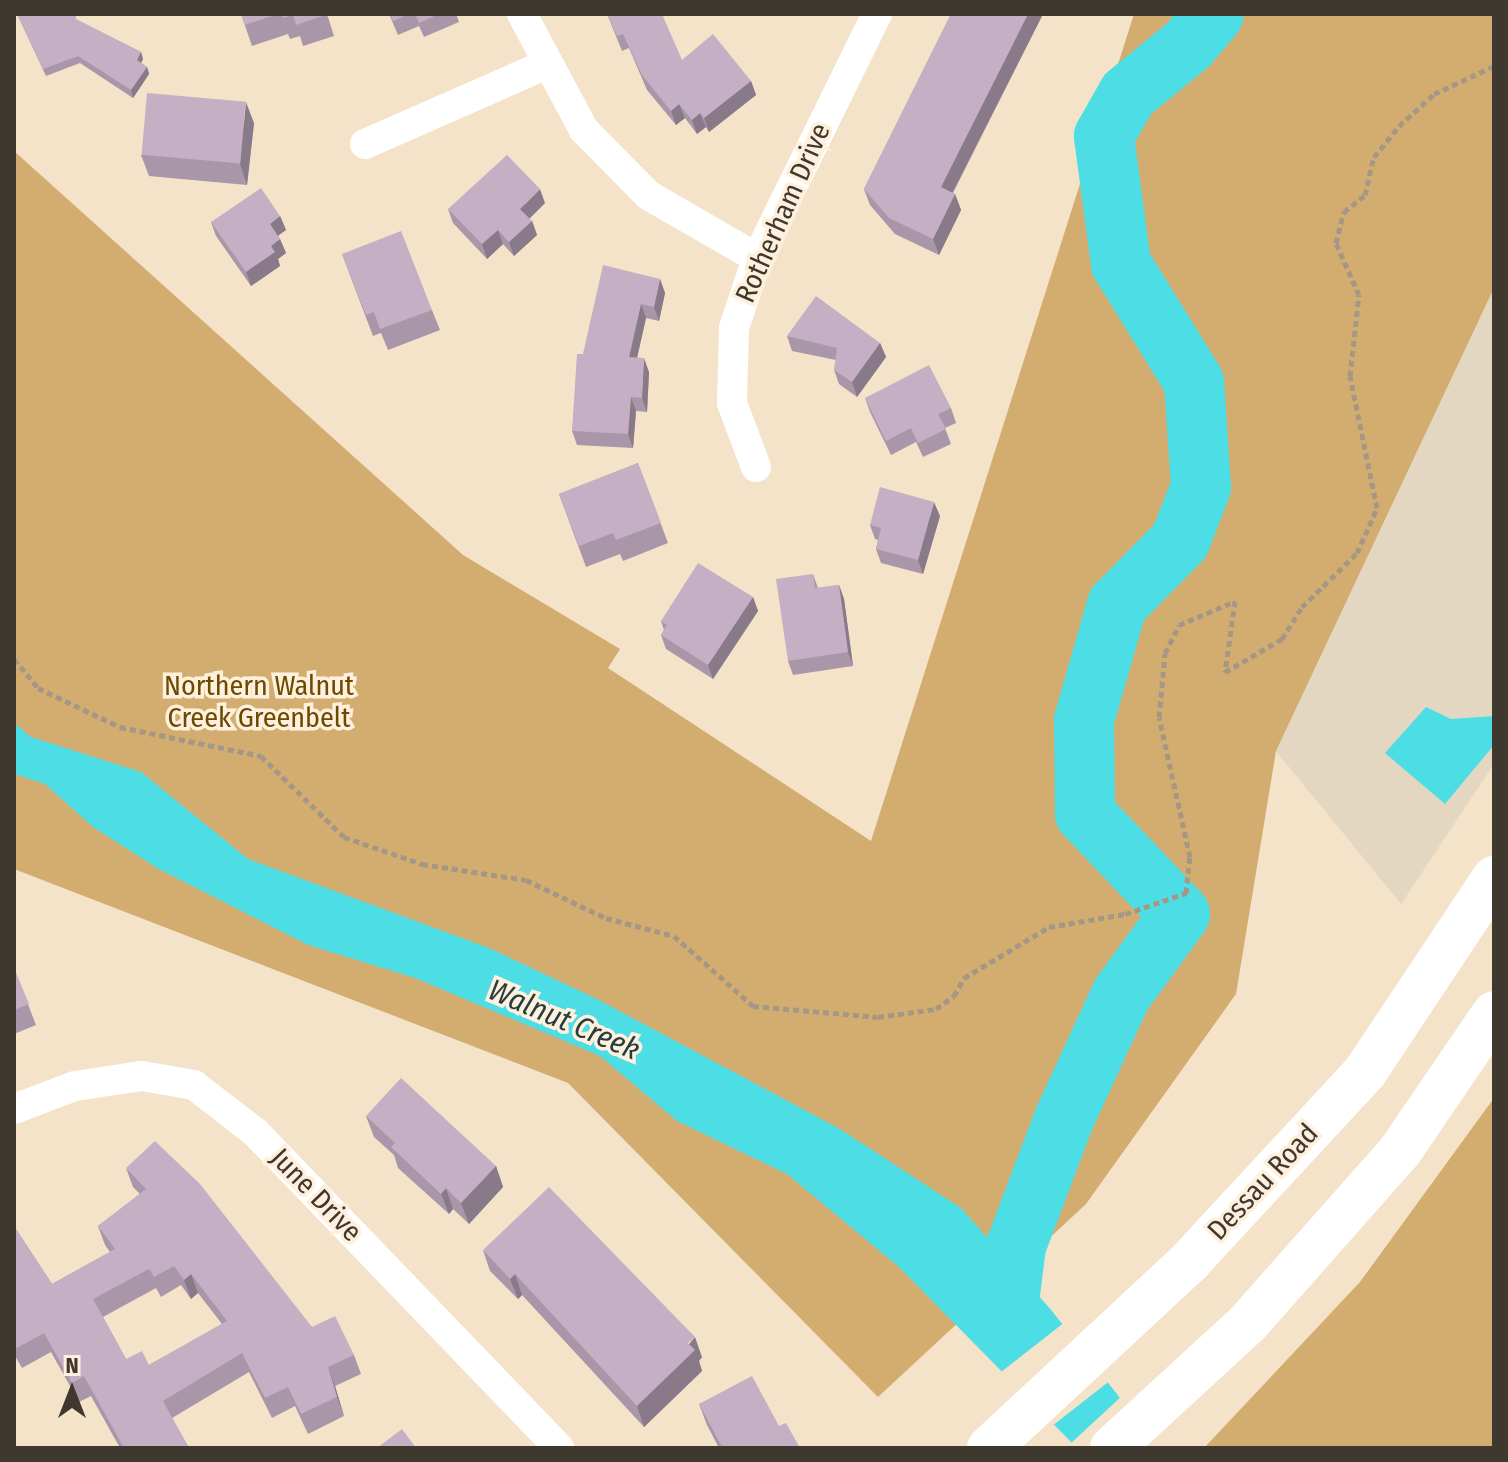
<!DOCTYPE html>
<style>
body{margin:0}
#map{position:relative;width:1508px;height:1462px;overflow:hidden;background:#f4e2c9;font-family:"Fira Sans Condensed",sans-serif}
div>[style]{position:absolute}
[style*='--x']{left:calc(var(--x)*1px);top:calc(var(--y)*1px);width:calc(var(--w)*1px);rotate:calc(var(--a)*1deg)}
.commercial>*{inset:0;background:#e3d7c2}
.green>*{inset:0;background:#d3ac6f}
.water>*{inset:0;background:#4ddee5}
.pier>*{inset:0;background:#f4e2c9;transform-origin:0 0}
.river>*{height:60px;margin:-30px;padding:0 30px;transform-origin:30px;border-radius:30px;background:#4ddee5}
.path>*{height:5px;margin-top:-2.5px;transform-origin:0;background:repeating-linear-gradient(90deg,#a49785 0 6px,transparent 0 10px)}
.street>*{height:30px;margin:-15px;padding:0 15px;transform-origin:15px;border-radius:15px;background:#fff}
.secondary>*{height:44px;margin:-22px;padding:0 22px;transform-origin:22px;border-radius:22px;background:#fff}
.wall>*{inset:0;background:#a996a9}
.shaded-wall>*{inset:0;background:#897a89}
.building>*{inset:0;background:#c4afc4;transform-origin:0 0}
span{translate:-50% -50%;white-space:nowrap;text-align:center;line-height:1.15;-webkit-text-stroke:7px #fef0dc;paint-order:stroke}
.street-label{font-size:28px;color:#3f382f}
.park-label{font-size:28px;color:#6c4900}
.water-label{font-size:30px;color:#253e3f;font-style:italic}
.frame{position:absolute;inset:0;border:16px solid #3f382f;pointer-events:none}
.north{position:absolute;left:32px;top:1350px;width:80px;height:80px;-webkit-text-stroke:6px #fef0dc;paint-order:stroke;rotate:0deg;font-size:22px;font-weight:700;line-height:32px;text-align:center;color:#3f382f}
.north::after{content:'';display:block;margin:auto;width:28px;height:36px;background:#3f382f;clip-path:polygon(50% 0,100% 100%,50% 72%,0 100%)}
</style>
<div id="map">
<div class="commercial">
<div style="clip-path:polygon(1494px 288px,1494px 764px,1401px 904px,1276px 751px)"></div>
</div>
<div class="green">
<div style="clip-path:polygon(1134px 14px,1494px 14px,1494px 288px,1276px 751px,1236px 994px,1086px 1204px,878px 1397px,568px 1083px,14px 869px,14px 151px,463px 555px,620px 649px,608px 668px,871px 841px)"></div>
<div style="clip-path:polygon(1494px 1098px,1494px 1448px,1204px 1448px,1360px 1282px)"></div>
</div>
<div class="water">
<div style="clip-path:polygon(1426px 707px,1451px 719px,1494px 716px,1494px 745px,1445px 804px,1385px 753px)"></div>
<div style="clip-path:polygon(14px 723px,31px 737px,141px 772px,248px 859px,489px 948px,597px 999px,840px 1129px,961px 1208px,1052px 1311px,1159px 1448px,1077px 1448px,899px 1267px,787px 1174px,677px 1121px,600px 1056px,415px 978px,308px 945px,157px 868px,93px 827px,45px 784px,14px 774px)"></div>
</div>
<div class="pier">
<div style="left:1065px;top:1322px;width:74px;height:82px;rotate:52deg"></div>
<div style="clip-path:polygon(1123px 1395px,1163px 1448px,1072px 1448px,1069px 1445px)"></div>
</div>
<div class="river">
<div style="--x:1007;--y:1318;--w:73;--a:-82.9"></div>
<div style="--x:1016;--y:1246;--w:136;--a:-69.3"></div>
<div style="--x:1064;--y:1119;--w:136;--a:-65.3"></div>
<div style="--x:1121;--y:995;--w:100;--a:-53.9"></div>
<div style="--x:1180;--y:914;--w:138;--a:-133.5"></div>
<div style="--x:1085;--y:814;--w:94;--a:-90.6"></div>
<div style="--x:1084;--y:720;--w:120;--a:-74"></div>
<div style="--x:1117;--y:605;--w:90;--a:-45.5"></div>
<div style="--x:1180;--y:541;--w:58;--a:-68.7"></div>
<div style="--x:1201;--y:487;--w:105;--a:-93.8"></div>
<div style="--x:1194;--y:382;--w:139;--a:-121.7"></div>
<div style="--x:1121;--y:264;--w:129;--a:-97.6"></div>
<div style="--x:1104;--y:136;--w:48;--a:-60.3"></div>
<div style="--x:1128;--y:94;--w:77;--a:-39.2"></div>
<div style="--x:1188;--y:45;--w:40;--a:-50"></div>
</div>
<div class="path">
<div style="--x:14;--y:659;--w:38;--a:50"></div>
<div style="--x:38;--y:688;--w:91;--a:25.4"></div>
<div style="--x:120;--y:727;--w:144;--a:11.6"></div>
<div style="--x:261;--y:756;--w:116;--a:44.3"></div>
<div style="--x:344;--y:837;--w:83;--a:19.1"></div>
<div style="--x:422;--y:864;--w:105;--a:8.7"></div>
<div style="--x:526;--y:880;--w:89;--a:25.4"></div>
<div style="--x:606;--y:918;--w:70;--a:14.8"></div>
<div style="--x:674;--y:936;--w:106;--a:41.5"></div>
<div style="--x:753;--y:1006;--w:125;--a:5"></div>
<div style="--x:878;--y:1017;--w:59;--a:-7.9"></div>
<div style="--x:936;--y:1009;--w:22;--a:-36"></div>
<div style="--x:954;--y:996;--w:21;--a:-61"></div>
<div style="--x:964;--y:978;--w:99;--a:-31"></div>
<div style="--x:1049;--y:927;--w:77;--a:-9.7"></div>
<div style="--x:1125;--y:914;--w:65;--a:-19"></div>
<div style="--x:1186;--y:893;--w:36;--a:-84"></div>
<div style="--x:1190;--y:857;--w:143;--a:-102.5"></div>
<div style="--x:1159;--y:717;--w:64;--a:-84.6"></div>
<div style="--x:1165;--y:653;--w:31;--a:-63"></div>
<div style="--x:1179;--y:625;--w:61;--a:-23.2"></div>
<div style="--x:1235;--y:601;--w:72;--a:98"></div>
<div style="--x:1225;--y:672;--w:66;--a:-30.1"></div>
<div style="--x:1282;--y:639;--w:38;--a:-58"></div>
<div style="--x:1302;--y:607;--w:77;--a:-44.5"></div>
<div style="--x:1357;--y:553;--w:49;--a:-66"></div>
<div style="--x:1377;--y:508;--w:135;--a:-101.6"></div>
<div style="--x:1350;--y:376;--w:81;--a:-83.7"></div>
<div style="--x:1359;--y:295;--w:57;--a:-113.9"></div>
<div style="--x:1336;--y:243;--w:32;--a:-76"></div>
<div style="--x:1344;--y:212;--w:27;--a:-39"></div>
<div style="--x:1365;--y:195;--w:39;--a:-77"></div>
<div style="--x:1374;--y:157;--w:40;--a:-51"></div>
<div style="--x:1399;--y:126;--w:47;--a:-42.4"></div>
<div style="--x:1434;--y:94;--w:66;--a:-25"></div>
</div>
<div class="street">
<div style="--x:522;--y:14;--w:132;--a:61.9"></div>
<div style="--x:584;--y:130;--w:91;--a:45.4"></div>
<div style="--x:648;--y:195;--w:126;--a:30"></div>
<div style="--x:365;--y:144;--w:197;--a:-23.7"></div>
<div style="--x:756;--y:467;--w:68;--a:-110.6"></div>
<div style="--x:732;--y:403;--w:75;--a:-88.5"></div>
<div style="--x:734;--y:328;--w:74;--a:-71.8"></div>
<div style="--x:757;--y:258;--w:272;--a:-63.8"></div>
<div style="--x:14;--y:1109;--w:65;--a:-20.7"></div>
<div style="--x:75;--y:1086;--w:68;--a:-8.5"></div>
<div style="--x:142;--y:1076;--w:53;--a:9.8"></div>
<div style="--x:194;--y:1085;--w:78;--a:37.7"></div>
<div style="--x:256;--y:1133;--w:437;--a:46.1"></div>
</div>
<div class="secondary">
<div style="--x:989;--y:1448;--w:275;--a:-42.9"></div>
<div style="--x:1190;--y:1261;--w:258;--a:-47.2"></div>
<div style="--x:1365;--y:1072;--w:233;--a:-56.4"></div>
<div style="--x:1112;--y:1448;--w:183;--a:-42.6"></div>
<div style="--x:1247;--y:1324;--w:231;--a:-48.5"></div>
<div style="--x:1400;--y:1151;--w:167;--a:-55.7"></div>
</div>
<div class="wall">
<div style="clip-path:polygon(17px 14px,79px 21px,141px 52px,143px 59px,141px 63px,147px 67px,149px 74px,133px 98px,80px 63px,46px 76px)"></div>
<div style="clip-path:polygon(241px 14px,327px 14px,334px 36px,303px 46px,300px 36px,290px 39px,288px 34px,252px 46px)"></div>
<div style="clip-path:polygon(389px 14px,456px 14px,459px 22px,424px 37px,419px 26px,398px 35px)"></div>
<div style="clip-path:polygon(607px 14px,682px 60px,751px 81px,756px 95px,709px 132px,706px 127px,697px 134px,685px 118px,676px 125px,647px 90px,629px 48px,622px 51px)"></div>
<div style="clip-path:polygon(951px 14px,1043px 14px,953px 193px,955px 194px,961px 210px,939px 255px,895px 234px,870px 205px,864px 189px)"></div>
<div style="clip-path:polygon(254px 123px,247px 185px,149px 176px,141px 155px)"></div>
<div style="clip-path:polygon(545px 203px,529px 219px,532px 221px,537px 235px,514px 256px,503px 244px,487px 259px,453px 223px,448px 209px)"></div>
<div style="clip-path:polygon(280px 216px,286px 230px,278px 235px,286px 253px,278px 259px,280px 266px,251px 286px,216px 236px,211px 222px)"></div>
<div style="clip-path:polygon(342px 254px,432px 310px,440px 330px,388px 350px,381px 333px,373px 336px)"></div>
<div style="clip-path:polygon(660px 279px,665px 293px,659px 321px,646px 318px,637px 358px,649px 372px,647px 412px,636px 411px,633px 448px,577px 445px,572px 431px,583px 354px)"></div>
<div style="clip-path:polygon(787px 336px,880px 343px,886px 357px,857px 397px,839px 384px,834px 370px,836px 360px,792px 351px)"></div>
<div style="clip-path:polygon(865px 398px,951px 408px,956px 423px,945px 428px,951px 444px,923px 457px,916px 442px,891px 455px,870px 412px)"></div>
<div style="clip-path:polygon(638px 463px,668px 543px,623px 561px,620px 554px,586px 567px,559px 494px)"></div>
<div style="clip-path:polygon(940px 516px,923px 574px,881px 563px,876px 549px,878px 540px,875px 539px,870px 525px)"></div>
<div style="clip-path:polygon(813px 574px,818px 588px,839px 585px,844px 599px,853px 666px,793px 675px,788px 661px)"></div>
<div style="clip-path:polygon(753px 597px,758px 611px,713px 679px,666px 649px,661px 635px,664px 630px,661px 621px)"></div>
<div style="clip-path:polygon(14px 968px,36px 1025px,14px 1034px)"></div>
<div style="clip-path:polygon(366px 1116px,496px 1166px,503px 1187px,469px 1224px,453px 1209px,449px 1214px,398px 1168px,394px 1155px,374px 1137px)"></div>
<div style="clip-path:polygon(evenodd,126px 1168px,312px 1327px,354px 1355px,361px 1374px,335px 1386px,344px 1416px,308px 1434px,295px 1406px,272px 1418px,249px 1372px,172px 1418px,189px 1448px,120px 1448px,91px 1396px,79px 1402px,51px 1352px,22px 1368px,14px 1354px,14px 1226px,52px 1284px,110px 1252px,105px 1245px,98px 1226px,140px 1194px,133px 1187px,126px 1168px,181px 1285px,191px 1299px,198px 1293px,222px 1324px,149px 1365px,126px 1359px,103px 1317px,156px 1288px,161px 1297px,181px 1285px)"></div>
<div style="clip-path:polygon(483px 1250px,702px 1357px,699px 1361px,702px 1371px,644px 1427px,522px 1295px,518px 1299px,490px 1271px)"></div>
<div style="clip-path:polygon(699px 1404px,779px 1426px,800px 1448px,719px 1448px,707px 1425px)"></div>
</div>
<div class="shaded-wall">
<div style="clip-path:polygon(1028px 14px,1043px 14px,947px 203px,941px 187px)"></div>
<div style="clip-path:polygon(141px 52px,143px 59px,139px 67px,137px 60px)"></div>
<div style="clip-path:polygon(147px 67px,149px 74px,133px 98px,131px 90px)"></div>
<div style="clip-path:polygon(751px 81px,756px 95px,709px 132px,704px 118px)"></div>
<div style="clip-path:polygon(246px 102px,254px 123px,247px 185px,240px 164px)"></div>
<div style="clip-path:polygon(679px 104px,685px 118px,676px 125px,671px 111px)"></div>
<div style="clip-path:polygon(700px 113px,706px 127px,697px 134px,692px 120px)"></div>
<div style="clip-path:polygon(540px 189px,545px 203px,525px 223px,520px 209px)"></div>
<div style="clip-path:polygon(955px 194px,961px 210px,939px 255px,933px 239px)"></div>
<div style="clip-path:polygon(280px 216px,286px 230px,275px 238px,270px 224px)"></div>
<div style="clip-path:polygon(532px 221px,537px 235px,514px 256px,509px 242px)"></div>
<div style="clip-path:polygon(498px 230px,503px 244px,487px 259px,482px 244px)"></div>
<div style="clip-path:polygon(280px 239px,286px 253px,278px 259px,280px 266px,251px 286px,246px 272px,271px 246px)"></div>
<div style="clip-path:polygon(660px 279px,665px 293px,659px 321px,654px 307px)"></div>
<div style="clip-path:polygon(641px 304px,646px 318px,634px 371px,629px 357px)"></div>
<div style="clip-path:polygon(880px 343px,886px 357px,857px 397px,852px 382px)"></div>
<div style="clip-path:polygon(644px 358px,649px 372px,647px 412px,642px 398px)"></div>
<div style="clip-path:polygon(631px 397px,636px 411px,633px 448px,628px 434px)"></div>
<div style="clip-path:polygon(934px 502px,940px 516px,923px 574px,918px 560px)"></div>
<div style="clip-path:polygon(839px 585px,844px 599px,853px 666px,848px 652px)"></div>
<div style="clip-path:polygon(753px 597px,758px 611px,713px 679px,708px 665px)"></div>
<div style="clip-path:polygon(496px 1166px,503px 1187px,469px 1224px,461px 1203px)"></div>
<div style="clip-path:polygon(446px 1188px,453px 1209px,449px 1214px,441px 1194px)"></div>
<div style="clip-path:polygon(191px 1274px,198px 1293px,191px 1299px,184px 1280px)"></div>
<div style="clip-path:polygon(515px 1274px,522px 1295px,518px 1299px,510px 1279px)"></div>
<div style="clip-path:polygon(695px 1337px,702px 1357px,699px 1361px,702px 1371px,644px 1427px,637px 1406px)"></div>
<div style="clip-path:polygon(328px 1367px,335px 1386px,344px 1416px,337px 1397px)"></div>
</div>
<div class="building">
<div style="clip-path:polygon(17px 14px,76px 14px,76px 19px,141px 52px,137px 60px,147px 67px,131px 90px,78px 56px,43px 69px)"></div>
<div style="clip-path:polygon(241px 14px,278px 14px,245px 25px)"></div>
<div style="clip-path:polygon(281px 14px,326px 14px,326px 15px,296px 25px,293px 15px,283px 18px)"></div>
<div style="clip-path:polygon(390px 14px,409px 14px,393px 21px)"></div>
<div style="clip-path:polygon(415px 14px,439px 14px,419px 23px)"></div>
<div style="clip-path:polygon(607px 14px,662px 14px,682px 60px,713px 34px,751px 81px,704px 118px,700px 113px,692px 120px,679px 104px,671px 111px,642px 75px,623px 34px,617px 36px)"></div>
<div style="clip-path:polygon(951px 14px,1028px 14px,941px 187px,955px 194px,933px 239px,889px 218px,864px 189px)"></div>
<div style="left:147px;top:93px;width:99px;height:62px;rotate:5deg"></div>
<div style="clip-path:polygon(507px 155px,540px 189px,520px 209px,532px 221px,509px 242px,498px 230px,482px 244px,448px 209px)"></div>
<div style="clip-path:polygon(261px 188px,280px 216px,270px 224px,280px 239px,271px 246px,275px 252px,246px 272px,211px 222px)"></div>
<div style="clip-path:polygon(401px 231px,432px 310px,380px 329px,374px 312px,366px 315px,342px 254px)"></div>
<div style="clip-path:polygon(603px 265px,660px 279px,654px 307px,641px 304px,629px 357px,644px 358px,642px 398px,631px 397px,628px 434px,572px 431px,577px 354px,583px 354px)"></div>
<div style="clip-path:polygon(816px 296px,880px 343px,852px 382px,834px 370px,837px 348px,787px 336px)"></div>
<div style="clip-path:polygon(929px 365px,951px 408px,938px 414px,946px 429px,918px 443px,911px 428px,886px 441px,865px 398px)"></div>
<div style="clip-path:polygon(638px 463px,661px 523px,616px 540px,613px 533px,579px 546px,559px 494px)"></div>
<div style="clip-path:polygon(880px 487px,934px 502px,918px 560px,876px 549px,881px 528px,870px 525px)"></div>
<div style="clip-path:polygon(698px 563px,753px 597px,708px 665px,661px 635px,667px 625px,661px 621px)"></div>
<div style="clip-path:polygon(813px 574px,815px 588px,839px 585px,848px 652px,788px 661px,776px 579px)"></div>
<div style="clip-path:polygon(14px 968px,29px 1004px,14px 1010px)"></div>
<div style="clip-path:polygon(401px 1078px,496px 1166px,461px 1203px,446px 1188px,441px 1194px,391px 1147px,395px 1143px,366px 1116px)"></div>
<div style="clip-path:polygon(evenodd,155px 1141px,200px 1184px,312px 1327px,335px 1316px,354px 1355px,328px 1367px,337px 1397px,301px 1414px,288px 1387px,265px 1398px,242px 1353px,163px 1401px,189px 1448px,124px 1448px,84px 1376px,72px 1383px,44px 1333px,15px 1349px,14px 1226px,52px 1284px,115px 1249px,98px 1226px,146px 1189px,126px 1168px,155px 1141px,174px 1266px,184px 1280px,191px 1274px,227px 1321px,149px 1365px,142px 1351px,126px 1359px,93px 1299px,149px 1269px,154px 1277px,174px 1266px)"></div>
<div style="clip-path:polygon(549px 1187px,695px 1337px,688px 1343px,695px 1350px,637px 1406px,515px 1274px,510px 1279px,483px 1250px)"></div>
<div style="clip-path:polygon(752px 1376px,779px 1426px,786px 1423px,800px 1448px,720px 1448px,722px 1447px,699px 1404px)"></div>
<div style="clip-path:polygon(402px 1429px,416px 1448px,377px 1448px)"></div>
</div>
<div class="street-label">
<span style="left:783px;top:213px;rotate:-66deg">Rotherham Drive</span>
<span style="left:1263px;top:1182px;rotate:-47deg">Dessau Road</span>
<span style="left:316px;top:1195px;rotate:46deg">June Drive</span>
</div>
<div class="park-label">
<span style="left:259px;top:702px">Northern Walnut<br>Creek Greenbelt</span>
</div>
<div class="water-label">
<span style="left:564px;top:1020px;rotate:23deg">Walnut Creek</span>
</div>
<div class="frame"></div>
<div class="north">N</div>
</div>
